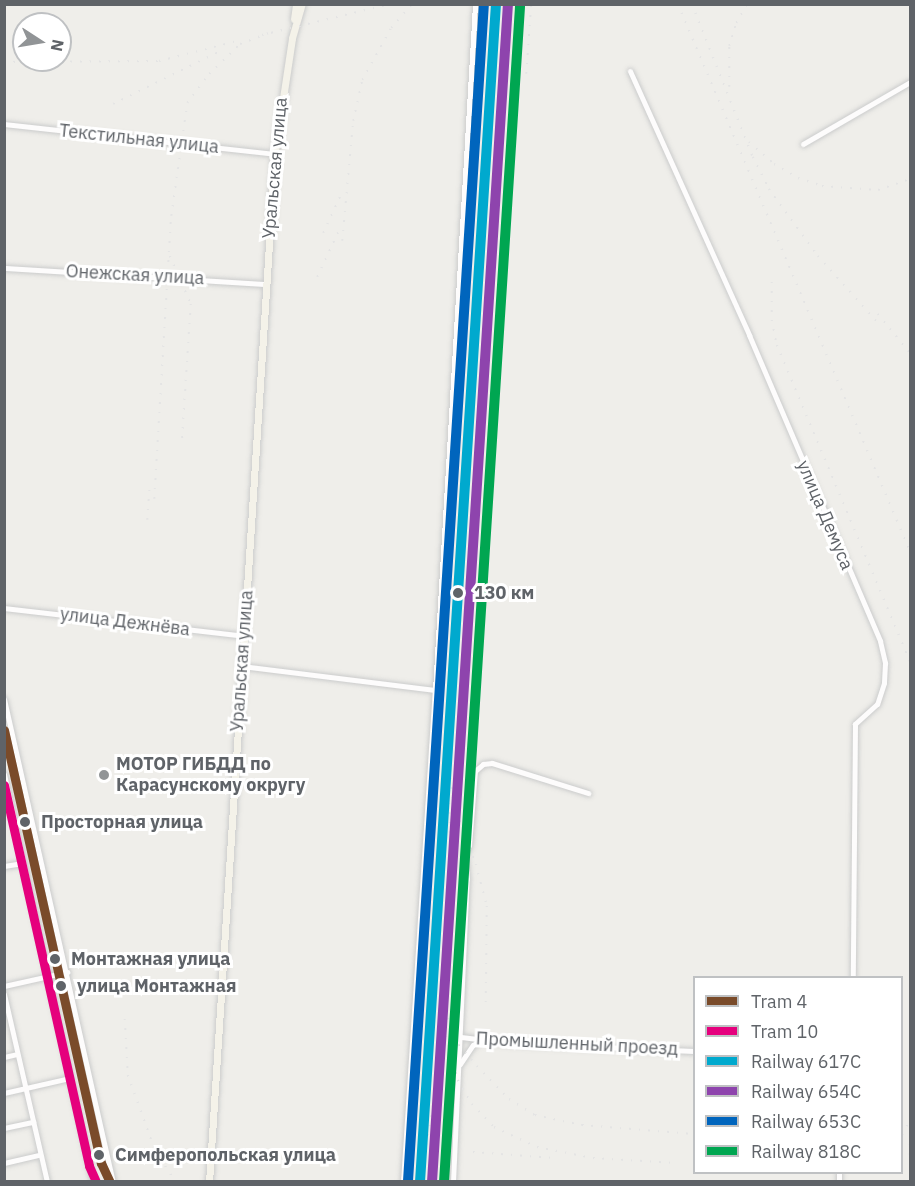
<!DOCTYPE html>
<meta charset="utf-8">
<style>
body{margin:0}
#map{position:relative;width:915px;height:1186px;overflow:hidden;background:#efeeea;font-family:"IBM Plex Sans",sans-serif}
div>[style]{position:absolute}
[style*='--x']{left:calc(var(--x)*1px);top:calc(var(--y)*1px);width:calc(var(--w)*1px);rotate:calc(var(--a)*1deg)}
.roads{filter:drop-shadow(0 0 2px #cbcccc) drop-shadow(0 0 2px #cbcccc)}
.minor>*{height:5px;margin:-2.5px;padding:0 2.5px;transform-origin:2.5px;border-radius:2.5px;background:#fdfcfc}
.major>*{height:7px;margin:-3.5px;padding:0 3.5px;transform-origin:3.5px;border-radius:3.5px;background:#f4f2e9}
.rail>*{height:1.5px;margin-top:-0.75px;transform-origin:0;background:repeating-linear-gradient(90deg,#e4e4e4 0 1.5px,transparent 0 9.5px)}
.rail-1>*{height:10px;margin:-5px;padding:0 5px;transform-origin:5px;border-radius:5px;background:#00a9ce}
.rail-2>*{height:10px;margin:-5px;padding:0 5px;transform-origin:5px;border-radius:5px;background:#8e44ad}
.rail-3>*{height:10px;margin:-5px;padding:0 5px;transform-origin:5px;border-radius:5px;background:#0065bd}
.rail-4>*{height:10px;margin:-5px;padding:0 5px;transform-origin:5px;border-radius:5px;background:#00a651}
.tram-1>*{height:9px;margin:-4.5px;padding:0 4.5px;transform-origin:4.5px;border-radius:4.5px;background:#7a4b2a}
.tram-2>*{height:9px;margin:-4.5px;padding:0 4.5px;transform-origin:4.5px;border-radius:4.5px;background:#e5007d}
.dots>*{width:16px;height:16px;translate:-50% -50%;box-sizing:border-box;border:3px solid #fff;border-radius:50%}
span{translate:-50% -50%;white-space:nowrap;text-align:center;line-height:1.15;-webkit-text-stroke:6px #fff;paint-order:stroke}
.street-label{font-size:18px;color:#5f6368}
.stop-label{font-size:18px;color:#5f6368;font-weight:700}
.left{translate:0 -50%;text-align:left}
.poi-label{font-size:18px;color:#5f6368;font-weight:700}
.frame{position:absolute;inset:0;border:6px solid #5f6368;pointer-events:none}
.legend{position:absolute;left:693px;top:976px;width:210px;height:198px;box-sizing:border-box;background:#fff;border:2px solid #bfc1c3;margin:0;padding:8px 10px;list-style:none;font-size:18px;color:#5f6368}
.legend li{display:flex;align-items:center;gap:12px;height:30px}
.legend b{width:30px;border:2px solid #bfc1c3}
.north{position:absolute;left:12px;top:12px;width:60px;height:60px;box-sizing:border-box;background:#fff;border:2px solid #bfc1c3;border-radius:50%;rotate:102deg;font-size:16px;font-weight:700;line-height:24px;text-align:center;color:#5f6368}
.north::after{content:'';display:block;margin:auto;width:21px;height:27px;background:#919496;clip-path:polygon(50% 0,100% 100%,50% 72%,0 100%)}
</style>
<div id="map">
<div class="roads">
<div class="minor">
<div style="--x:630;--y:71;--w:290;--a:65.7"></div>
<div style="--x:749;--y:335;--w:333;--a:66.8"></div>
<div style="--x:880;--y:641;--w:23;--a:77"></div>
<div style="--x:885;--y:663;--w:20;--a:93"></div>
<div style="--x:884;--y:683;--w:22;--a:108"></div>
<div style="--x:877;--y:704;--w:30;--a:138"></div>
<div style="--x:855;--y:724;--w:254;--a:90.5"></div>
<div style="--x:4;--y:124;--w:272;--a:6.3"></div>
<div style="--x:803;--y:144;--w:124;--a:-30.1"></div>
<div style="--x:4;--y:268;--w:262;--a:3.5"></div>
<div style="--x:4;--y:608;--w:243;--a:6.6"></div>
<div style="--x:242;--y:666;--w:194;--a:7.1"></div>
<div style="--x:4;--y:699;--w:495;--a:77.3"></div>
<div style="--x:4;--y:774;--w:418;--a:77.7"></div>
<div style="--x:4;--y:866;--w:19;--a:-9"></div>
<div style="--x:4;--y:986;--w:65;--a:-12.5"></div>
<div style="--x:4;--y:994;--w:193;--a:77.1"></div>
<div style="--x:461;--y:1037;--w:50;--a:6.8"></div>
<div style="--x:511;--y:1043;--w:183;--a:2.5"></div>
<div style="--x:4;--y:1057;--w:13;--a:-13"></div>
<div style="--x:460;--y:1064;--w:23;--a:-56"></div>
<div style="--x:473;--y:1045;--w:9;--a:-32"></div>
<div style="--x:4;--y:1093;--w:68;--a:-12.8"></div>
<div style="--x:4;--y:1128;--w:30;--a:-12"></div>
<div style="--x:4;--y:1163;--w:37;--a:-13"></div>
<div style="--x:403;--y:1182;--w:493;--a:-86.3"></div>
<div style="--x:435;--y:690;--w:687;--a:-86.66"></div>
<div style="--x:453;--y:1182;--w:303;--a:-87.4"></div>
<div style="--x:467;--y:879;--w:25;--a:-95"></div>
<div style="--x:465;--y:854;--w:10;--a:-66"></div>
<div style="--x:469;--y:845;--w:74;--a:-85.4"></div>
<div style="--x:475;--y:771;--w:11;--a:-41"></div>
<div style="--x:483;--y:764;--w:9;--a:-6"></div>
<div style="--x:492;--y:763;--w:101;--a:17.4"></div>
<div style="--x:839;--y:1182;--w:10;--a:-90"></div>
</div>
<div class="major">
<div style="--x:294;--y:19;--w:15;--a:-82"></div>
<div style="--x:209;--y:1182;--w:1033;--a:-86.34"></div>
<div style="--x:275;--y:151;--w:114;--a:-81.4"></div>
<div style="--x:292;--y:38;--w:35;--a:-74"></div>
</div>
</div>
<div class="rail">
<div style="--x:678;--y:4;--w:594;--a:67.02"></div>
<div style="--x:692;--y:4;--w:165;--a:68.3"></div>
<div style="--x:753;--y:157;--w:36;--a:63"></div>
<div style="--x:769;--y:189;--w:83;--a:53.8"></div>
<div style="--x:818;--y:256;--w:91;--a:48.1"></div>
<div style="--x:262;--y:35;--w:132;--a:-13.6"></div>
<div style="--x:4;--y:62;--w:155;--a:-0.4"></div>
<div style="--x:159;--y:61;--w:85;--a:-14.4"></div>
<div style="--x:526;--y:74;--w:70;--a:-85.9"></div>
<div style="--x:729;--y:87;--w:41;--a:-90"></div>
<div style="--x:729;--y:46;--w:24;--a:-73"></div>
<div style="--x:736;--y:23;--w:22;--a:-60"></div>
<div style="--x:113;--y:104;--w:117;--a:-26.3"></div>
<div style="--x:749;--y:142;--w:33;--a:41"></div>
<div style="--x:774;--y:164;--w:28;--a:30"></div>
<div style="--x:798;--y:178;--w:25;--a:18"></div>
<div style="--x:822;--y:186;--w:56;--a:4.1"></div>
<div style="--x:878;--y:190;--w:34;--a:-19"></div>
<div style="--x:323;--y:233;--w:45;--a:-65.1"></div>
<div style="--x:342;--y:241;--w:121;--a:-84.8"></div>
<div style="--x:353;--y:121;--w:42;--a:-77.6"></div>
<div style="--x:362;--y:80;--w:60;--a:-60.9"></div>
<div style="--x:391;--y:28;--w:32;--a:-49"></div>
<div style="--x:170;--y:256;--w:52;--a:66.4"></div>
<div style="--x:191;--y:304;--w:141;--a:93.7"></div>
<div style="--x:317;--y:277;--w:54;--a:-64.9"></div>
<div style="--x:772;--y:282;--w:38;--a:90"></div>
<div style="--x:772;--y:320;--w:25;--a:79"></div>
<div style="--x:777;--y:345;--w:344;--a:67.2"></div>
<div style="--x:878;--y:314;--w:50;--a:50.6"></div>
<div style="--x:154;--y:499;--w:284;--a:-86.6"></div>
<div style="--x:171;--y:216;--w:114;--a:-81.9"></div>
<div style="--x:187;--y:103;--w:36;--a:-53"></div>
<div style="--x:209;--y:74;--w:43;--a:-44.1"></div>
<div style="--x:240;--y:44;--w:30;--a:-21"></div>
<div style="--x:147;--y:520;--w:30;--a:-86"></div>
<div style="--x:450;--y:759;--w:44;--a:86.1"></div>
<div style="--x:453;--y:803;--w:65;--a:69.3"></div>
<div style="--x:476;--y:864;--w:43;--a:75.3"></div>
<div style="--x:487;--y:906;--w:104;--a:90.6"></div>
<div style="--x:449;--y:784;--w:89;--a:88.7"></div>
<div style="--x:451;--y:873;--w:125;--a:93.7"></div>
<div style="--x:443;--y:998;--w:38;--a:85"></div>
<div style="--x:446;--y:1036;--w:46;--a:74.7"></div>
<div style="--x:458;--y:1080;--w:28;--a:60"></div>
<div style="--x:472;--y:1104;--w:32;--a:46"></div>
<div style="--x:494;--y:1127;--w:47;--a:24.9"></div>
<div style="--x:537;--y:1147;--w:57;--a:11.1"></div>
<div style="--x:593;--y:1158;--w:83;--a:3.4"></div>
<div style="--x:448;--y:1018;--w:29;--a:68"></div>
<div style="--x:459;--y:1045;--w:28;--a:49"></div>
<div style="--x:477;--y:1066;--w:46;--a:45.9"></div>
<div style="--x:509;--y:1099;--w:31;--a:32"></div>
<div style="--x:535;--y:1115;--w:48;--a:12"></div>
<div style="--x:582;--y:1125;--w:112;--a:4.6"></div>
<div style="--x:125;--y:1019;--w:56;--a:86.9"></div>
<div style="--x:128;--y:1075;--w:80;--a:70.2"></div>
<div style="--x:155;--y:1150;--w:38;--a:57"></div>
<div style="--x:902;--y:1135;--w:18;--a:-63"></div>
<div style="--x:910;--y:1144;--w:14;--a:90"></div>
<div style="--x:473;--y:1152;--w:81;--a:4.2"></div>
<div style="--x:423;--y:1182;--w:37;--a:-85"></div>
<div style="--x:426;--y:1145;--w:53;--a:-80.2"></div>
<div style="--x:435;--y:1093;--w:66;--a:-86.5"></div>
<div style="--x:883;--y:1182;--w:10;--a:-79"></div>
</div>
<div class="rail-1">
<div style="--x:420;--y:1182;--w:1180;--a:-86.31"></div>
</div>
<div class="rail-2">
<div style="--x:432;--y:1182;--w:1179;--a:-86.31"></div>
</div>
<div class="rail-3">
<div style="--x:408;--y:1181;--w:1179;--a:-86.31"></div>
</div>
<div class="rail-4">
<div style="--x:444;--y:1182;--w:1178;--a:-86.3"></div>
</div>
<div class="tram-1">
<div style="--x:4;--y:730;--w:444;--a:77.4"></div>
<div style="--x:101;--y:1163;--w:21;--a:65"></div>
</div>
<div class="tram-2">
<div style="--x:4;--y:785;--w:390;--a:77.4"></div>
<div style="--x:89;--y:1166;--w:17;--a:66"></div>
</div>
<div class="dots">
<div style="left:458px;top:593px;background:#5f6368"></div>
<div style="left:104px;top:775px;background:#919496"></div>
<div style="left:25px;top:822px;background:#5f6368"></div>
<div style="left:55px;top:959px;background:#5f6368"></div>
<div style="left:61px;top:986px;background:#5f6368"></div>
<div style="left:99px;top:1155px;background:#5f6368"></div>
</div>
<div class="street-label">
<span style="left:139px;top:139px;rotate:6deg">Текстильная улица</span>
<span style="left:275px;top:168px;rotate:-85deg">Уральская улица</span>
<span style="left:135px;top:275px;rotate:3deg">Онежская улица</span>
<span style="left:825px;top:515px;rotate:67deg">улица Демуса</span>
<span style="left:125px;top:622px;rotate:7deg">улица Дежнёва</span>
<span style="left:242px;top:661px;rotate:-86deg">Уральская улица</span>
<span style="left:577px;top:1044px;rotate:3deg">Промышленный проезд</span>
</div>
<div class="stop-label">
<span class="left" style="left:474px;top:593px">130 км</span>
<span class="left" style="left:41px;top:822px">Просторная улица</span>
<span class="left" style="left:71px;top:959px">Монтажная улица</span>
<span class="left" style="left:77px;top:986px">улица Монтажная</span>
<span class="left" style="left:115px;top:1155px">Симферопольская улица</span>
</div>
<div class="poi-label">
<span class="left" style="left:116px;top:775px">МОТОР ГИБДД по<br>Карасунскому округу</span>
</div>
<div class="frame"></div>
<ul class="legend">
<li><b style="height:8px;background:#7a4b2a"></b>Tram 4</li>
<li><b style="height:8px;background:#e5007d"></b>Tram 10</li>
<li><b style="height:8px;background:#00a9ce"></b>Railway 617C</li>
<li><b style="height:8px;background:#8e44ad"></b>Railway 654С</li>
<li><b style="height:8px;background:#0065bd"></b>Railway 653С</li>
<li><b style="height:8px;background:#00a651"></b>Railway 818С</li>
</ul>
<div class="north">N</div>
</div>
